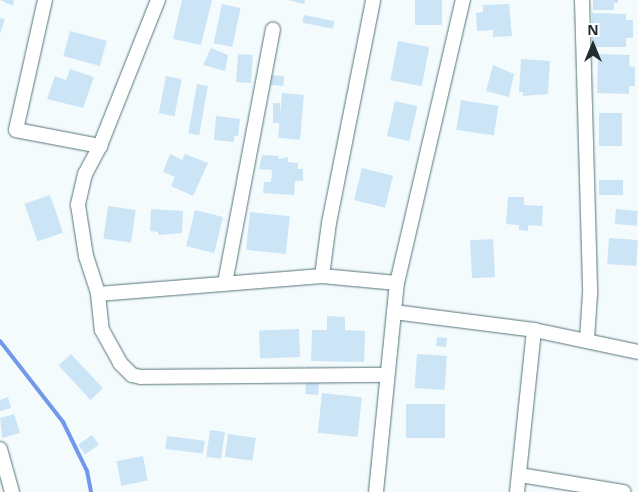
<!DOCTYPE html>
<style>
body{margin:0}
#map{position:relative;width:638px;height:492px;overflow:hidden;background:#f4fbfd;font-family:"Noto Sans",sans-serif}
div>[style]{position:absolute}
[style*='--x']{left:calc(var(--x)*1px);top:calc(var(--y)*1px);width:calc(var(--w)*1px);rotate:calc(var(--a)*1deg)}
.stream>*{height:4px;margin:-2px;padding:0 2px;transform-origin:2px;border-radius:2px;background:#7198ea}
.building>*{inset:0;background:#cbe5f7;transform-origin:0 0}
.roads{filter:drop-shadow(0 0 1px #56757c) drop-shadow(0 0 1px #56757c)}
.street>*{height:14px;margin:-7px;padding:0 7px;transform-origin:7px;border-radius:7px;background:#fff}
span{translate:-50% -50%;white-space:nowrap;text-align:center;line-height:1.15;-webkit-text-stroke:4px #fff;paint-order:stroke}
.north{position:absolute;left:568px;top:20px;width:50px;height:50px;-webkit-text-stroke:4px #fff;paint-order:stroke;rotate:0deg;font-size:14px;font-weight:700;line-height:20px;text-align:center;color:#202e30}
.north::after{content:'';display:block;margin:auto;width:18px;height:22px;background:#202e30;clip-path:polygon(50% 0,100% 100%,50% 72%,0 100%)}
</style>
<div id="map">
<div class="stream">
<div style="--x:0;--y:341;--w:103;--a:52.1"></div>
<div style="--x:63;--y:422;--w:55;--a:63.9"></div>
<div style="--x:87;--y:471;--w:21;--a:79"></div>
</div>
<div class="building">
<div style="clip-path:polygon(0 0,14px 0,13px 6px)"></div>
<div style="clip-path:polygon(182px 0,212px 0,201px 45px,173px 39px)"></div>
<div style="clip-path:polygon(288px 0,305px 0,304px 4px)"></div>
<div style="left:415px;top:0;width:27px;height:25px"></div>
<div style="clip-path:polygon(593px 0,618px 0,618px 3px,614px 3px,614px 10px,593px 10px)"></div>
<div style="left:222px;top:4px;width:19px;height:40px;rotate:12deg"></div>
<div style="clip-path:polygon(509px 4px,512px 36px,493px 37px,493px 30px,477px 31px,476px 13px,483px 12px,483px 5px)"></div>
<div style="clip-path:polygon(592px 13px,626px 14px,626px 20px,633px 20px,633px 38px,626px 38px,626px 47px,592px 47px)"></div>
<div style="left:304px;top:15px;width:31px;height:8px;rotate:11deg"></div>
<div style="clip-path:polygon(0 18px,5px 19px,0 33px)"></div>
<div style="left:70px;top:31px;width:38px;height:26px;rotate:15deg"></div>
<div style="left:398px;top:41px;width:32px;height:40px;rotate:11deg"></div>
<div style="clip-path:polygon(211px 48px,228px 55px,225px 71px,203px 65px)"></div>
<div style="left:238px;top:54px;width:15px;height:28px;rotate:4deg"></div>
<div style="clip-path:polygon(598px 54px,630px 55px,629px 66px,635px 67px,635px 86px,629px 86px,629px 94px,597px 93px)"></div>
<div style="clip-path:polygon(521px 59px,550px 61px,548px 94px,523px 96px,523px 92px,519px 92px)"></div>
<div style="clip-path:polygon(493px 65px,514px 74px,509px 97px,486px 91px)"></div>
<div style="clip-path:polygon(70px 69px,94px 77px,83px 108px,47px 99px,55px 76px,66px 80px)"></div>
<div style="left:271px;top:75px;width:13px;height:10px;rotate:4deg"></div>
<div style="left:166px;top:76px;width:16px;height:38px;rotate:11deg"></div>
<div style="left:197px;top:84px;width:11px;height:50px;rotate:10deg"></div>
<div style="left:282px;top:93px;width:22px;height:45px;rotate:5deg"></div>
<div style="left:461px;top:100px;width:38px;height:30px;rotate:9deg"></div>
<div style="left:395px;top:101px;width:23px;height:36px;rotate:13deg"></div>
<div style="left:273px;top:103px;width:7px;height:20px"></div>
<div style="left:599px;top:113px;width:23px;height:33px"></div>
<div style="clip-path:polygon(216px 116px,240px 119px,238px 136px,234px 136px,234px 142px,214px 140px)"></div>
<div style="clip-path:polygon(170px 154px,182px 160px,185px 154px,208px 163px,193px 196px,171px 186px,175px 177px,163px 172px)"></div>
<div style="clip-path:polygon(262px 155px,279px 156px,278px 159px,288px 157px,288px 162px,298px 163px,298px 169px,303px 169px,303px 181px,295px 181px,294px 195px,263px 193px,264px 182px,271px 182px,272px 170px,259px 169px)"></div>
<div style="left:362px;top:168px;width:32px;height:33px;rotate:14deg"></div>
<div style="left:599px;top:180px;width:24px;height:15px"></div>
<div style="left:50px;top:195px;width:40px;height:27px;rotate:71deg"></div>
<div style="clip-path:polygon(508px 197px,524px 197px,524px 205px,543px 206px,542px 226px,528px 225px,528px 231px,519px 230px,519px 225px,506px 224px)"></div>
<div style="left:108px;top:206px;width:28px;height:33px;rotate:8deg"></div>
<div style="clip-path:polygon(151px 209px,183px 211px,182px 233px,158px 235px,158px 232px,150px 231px)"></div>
<div style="left:616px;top:209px;width:22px;height:15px;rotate:5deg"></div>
<div style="left:195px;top:210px;width:29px;height:37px;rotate:14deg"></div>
<div style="left:250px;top:212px;width:40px;height:38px;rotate:6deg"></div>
<div style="left:609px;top:238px;width:29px;height:26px;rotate:4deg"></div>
<div style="left:493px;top:239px;width:38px;height:23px;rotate:87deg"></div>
<div style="clip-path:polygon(327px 316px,345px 317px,345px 330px,365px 331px,364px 362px,311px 361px,312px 330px,327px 330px)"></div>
<div style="left:299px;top:329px;width:28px;height:40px;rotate:88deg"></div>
<div style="left:437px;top:337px;width:10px;height:9px;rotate:6deg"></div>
<div style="left:71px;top:354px;width:47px;height:17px;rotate:47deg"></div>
<div style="left:417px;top:354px;width:30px;height:34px;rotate:4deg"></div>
<div style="left:306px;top:382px;width:13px;height:12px;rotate:4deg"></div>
<div style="left:322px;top:393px;width:40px;height:40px;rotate:6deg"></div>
<div style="clip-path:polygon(8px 397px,11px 408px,0 411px,0 400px)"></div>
<div style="left:406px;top:404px;width:39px;height:34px"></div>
<div style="clip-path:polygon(14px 414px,20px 433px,2px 438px,0 418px)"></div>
<div style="left:210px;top:430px;width:15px;height:27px;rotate:8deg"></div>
<div style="left:228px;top:434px;width:28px;height:23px;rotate:8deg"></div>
<div style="left:92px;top:435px;width:12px;height:17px;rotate:55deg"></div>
<div style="left:167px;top:436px;width:38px;height:13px;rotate:7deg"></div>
<div style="left:143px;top:456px;width:25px;height:27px;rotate:79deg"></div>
</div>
<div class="roads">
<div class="street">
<div style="--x:45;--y:0;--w:133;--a:102.6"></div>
<div style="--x:16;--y:130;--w:86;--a:10.8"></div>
<div style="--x:158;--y:0;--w:157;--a:111.7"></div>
<div style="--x:100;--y:146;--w:32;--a:118"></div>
<div style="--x:85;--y:174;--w:32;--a:103"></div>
<div style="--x:78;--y:205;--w:52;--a:81.1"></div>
<div style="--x:86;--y:256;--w:40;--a:72"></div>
<div style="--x:98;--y:294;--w:36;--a:84"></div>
<div style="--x:102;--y:330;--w:38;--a:61"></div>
<div style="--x:120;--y:363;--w:17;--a:45"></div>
<div style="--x:132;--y:375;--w:9;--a:13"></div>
<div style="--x:141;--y:377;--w:246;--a:-0.5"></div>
<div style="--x:582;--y:0;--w:294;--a:88.4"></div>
<div style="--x:590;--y:294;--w:45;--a:93.8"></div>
<div style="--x:322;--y:276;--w:53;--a:-82.5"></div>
<div style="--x:329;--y:223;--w:227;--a:-78.8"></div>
<div style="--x:225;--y:283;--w:258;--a:-79.3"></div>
<div style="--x:98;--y:294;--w:225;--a:-4.6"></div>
<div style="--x:322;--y:276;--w:75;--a:5.3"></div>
<div style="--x:394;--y:312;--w:141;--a:7.3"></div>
<div style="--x:534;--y:330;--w:106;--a:11.9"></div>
<div style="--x:0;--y:449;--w:45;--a:74.4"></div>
<div style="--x:520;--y:475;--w:105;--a:9.3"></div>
<div style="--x:376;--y:492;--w:210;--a:-84.3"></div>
<div style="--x:397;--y:283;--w:291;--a:-76.9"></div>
<div style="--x:517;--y:492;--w:163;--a:-84"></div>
</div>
</div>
<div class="north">N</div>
</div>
